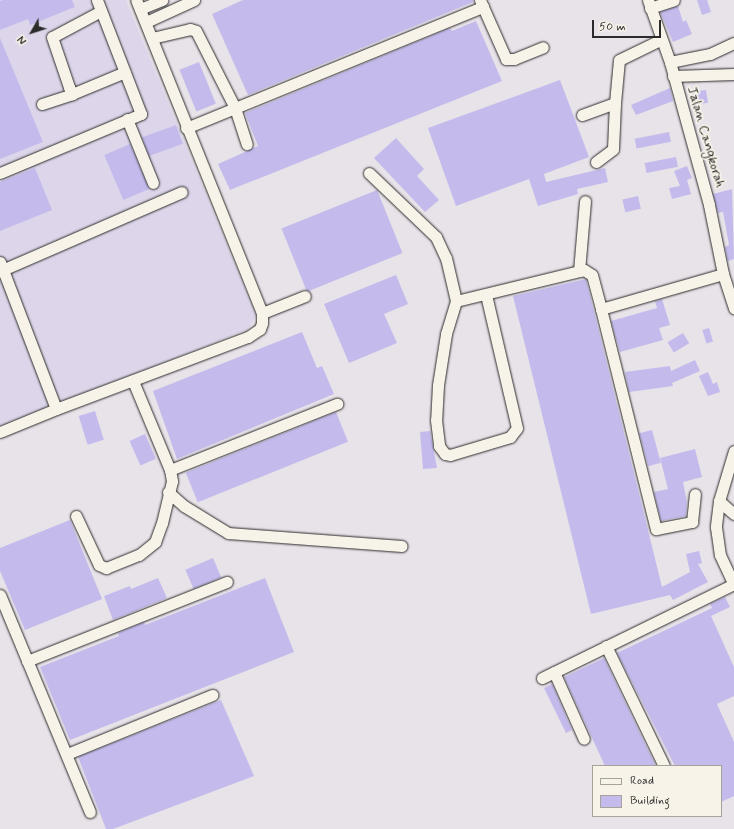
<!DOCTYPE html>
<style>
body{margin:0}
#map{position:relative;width:734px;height:829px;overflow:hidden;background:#e8e2e9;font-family:Mynerve,sans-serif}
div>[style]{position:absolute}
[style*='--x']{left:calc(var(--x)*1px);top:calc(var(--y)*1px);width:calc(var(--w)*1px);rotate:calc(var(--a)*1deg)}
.built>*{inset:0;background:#ddd6ea}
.building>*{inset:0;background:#c4bbec;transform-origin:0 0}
.roads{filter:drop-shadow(0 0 1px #2b2b2b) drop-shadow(0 0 1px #2b2b2b)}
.minor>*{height:11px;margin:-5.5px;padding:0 5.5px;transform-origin:5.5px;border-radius:5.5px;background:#f7f3e8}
span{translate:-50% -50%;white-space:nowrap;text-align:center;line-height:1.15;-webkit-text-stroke:3.5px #f7f3e8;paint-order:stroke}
.street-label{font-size:14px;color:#2b2b2b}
.legend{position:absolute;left:592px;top:765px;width:130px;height:52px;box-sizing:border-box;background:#f7f3e8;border:1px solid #a5a39c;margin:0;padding:5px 7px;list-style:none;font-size:12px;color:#2b2b2b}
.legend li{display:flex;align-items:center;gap:8px;height:20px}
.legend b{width:20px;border:1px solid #a5a39c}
.north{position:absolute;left:12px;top:12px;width:40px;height:40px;-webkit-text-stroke:3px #f7f3e8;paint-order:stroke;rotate:231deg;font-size:11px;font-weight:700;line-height:16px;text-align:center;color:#2b2b2b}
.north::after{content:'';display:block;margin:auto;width:14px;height:18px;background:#2b2b2b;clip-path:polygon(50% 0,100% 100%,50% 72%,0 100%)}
.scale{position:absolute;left:592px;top:20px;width:69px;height:18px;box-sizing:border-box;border:2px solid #2b2b2b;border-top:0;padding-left:5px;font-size:12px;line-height:14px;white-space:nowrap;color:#2b2b2b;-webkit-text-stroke:3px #f7f3e8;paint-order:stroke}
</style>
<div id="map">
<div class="built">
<div style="clip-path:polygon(0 0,126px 0,256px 316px,248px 329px,0 428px)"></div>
</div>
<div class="building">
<div style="clip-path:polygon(3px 0,72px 0,75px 7px,30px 25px,28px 19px,0 30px,0 1px)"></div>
<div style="clip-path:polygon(243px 0,473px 0,473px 2px,248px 95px,212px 14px)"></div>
<div style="clip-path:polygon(697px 0,707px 0,711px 12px,702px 15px)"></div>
<div style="clip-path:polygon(678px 6px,683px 22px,686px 20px,692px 34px,673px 42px,660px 12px)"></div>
<div style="clip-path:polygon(476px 21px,502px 81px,230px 190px,218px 164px,258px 146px,245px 113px,450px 28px,452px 31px)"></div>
<div style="clip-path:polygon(0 38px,43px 142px,0 159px)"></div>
<div style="left:199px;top:62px;width:45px;height:21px;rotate:68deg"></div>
<div style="clip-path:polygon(560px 80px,589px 157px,544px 174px,546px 182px,605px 168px,608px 182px,577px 189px,578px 194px,538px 206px,529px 179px,456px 206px,428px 128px)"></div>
<div style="clip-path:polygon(670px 88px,673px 101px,636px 115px,631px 105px)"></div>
<div style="left:706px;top:90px;width:13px;height:15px;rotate:81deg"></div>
<div style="left:176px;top:125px;width:20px;height:36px;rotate:70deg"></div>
<div style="left:669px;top:132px;width:10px;height:35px;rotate:79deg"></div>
<div style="clip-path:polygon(396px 138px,424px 169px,417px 176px,439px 200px,425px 212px,374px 158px)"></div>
<div style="left:130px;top:144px;width:49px;height:28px;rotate:67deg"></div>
<div style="left:676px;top:157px;width:10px;height:32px;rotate:79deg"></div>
<div style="clip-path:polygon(687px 166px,692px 178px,687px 180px,691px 194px,672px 199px,669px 188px,680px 186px,674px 171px)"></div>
<div style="clip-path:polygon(35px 168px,52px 210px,0 231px,0 182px)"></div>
<div style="clip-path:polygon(732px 189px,734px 259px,728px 261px,725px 247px,729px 245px,723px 212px,718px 213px,713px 194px)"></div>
<div style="left:377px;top:190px;width:68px;height:103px;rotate:68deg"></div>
<div style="left:638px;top:196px;width:13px;height:16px;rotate:77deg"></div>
<div style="clip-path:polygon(396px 275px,408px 304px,384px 314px,397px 343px,349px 363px,324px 304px)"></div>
<div style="clip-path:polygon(586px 279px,662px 587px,690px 572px,686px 554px,699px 551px,702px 563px,698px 564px,708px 582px,673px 600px,670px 595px,591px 614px,513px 296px)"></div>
<div style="clip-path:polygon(662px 299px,670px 325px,659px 328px,663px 340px,620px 352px,611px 321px,657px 308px,655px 301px)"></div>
<div style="left:709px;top:328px;width:14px;height:7px;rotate:73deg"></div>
<div style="clip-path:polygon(302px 332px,317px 368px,322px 366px,334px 394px,177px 459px,153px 391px)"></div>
<div style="left:683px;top:333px;width:12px;height:18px;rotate:59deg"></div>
<div style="clip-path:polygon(695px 360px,700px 371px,672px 383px,673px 386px,629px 392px,625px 372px,670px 366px,671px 371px)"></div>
<div style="clip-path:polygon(708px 372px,713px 384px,717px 382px,720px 392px,708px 396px,699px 376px)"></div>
<div style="left:95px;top:411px;width:30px;height:17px;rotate:73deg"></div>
<div style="left:336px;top:412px;width:32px;height:162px;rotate:68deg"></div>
<div style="left:652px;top:430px;width:34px;height:13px;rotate:75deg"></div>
<div style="clip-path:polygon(430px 431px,437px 468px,423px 469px,420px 432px)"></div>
<div style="left:145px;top:434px;width:27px;height:17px;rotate:66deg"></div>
<div style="clip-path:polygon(695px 449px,702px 477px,683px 482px,687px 502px,686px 516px,661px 521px,654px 492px,668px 489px,660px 458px)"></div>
<div style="clip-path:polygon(70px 520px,102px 599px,25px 630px,0 571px,0 548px)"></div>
<div style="left:213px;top:558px;width:21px;height:30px;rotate:67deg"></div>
<div style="clip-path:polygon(158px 578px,167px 598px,113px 620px,104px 596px,130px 586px,131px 589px)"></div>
<div style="clip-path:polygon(265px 578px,294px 652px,70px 740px,40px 667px,119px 636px,118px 633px,144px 622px,145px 625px)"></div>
<div style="clip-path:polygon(725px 597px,730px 607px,711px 616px,734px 667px,734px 696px,717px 704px,734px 742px,734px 796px,721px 802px,721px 766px,675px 766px,617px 653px,712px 608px,710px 604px)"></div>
<div style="clip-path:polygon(604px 658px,646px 746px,656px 766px,605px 766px,564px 677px)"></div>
<div style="clip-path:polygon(552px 684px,572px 730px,566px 733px,544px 688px)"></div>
<div style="clip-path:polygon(221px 700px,254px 776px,113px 829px,106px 829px,78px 757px)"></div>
</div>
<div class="roads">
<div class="minor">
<div style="--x:648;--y:0;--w:66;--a:70.5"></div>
<div style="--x:670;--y:62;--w:148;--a:74.7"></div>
<div style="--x:709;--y:205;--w:70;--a:78.5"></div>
<div style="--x:723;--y:274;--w:36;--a:72"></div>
<div style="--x:483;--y:7;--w:57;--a:66.1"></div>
<div style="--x:506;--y:59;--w:8;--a:0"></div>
<div style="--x:514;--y:59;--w:31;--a:-22"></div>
<div style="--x:650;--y:8;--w:25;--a:-18"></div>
<div style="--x:140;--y:9;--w:24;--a:-22"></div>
<div style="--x:101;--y:11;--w:55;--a:152"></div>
<div style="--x:52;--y:37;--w:53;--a:71.2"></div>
<div style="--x:69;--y:87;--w:8;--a:67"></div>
<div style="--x:72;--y:94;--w:57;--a:-22.5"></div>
<div style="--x:146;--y:22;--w:53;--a:-24.6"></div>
<div style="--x:152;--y:38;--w:39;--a:-13"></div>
<div style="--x:190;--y:29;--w:6;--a:18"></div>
<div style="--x:196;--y:31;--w:86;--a:63.1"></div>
<div style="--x:235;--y:108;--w:38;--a:72"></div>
<div style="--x:670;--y:62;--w:41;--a:-11.3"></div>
<div style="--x:710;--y:54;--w:26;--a:-25"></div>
<div style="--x:673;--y:76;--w:61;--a:-1.9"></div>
<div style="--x:42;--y:104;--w:32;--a:-18"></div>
<div style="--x:582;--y:115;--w:35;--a:-20"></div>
<div style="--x:615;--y:103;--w:43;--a:-84.7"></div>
<div style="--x:619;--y:60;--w:46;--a:-26"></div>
<div style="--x:127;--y:119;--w:69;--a:67.9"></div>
<div style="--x:186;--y:128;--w:321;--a:-22.2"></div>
<div style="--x:483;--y:7;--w:8;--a:-113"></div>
<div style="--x:596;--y:162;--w:21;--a:-37"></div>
<div style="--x:613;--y:149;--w:46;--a:-87.5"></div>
<div style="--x:0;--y:173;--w:153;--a:-22.7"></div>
<div style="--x:141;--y:114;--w:122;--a:-111.1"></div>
<div style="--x:369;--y:173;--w:93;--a:43.7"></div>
<div style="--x:436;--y:237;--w:23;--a:65"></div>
<div style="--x:446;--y:258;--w:44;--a:76.9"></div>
<div style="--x:456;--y:301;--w:132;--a:-13.6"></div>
<div style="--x:584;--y:270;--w:9;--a:32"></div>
<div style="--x:592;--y:275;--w:35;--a:75"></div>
<div style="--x:601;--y:309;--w:127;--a:-16"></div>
<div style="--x:0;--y:262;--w:157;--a:69.1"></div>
<div style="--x:0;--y:271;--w:198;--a:-23.5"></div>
<div style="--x:579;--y:271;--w:70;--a:-85.1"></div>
<div style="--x:456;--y:301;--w:34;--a:107"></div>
<div style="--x:446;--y:334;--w:52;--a:98.9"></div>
<div style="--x:438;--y:385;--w:35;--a:93"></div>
<div style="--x:436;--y:420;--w:26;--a:83"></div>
<div style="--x:439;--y:446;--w:10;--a:53"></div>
<div style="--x:445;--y:454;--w:5;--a:11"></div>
<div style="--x:450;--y:455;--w:63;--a:-16.7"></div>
<div style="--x:510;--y:437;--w:11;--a:-52"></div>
<div style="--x:517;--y:428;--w:137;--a:-103.1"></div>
<div style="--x:601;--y:309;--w:227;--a:76"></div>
<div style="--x:656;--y:529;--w:37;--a:-11"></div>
<div style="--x:692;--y:522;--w:28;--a:-84"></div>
<div style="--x:262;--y:313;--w:46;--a:-21.6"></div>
<div style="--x:0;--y:432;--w:61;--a:-22.3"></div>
<div style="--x:56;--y:409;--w:205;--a:-20.6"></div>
<div style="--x:248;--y:337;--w:14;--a:-34"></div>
<div style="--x:260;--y:329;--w:6;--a:-72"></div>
<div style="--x:262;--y:323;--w:10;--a:-90"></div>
<div style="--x:262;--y:313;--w:337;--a:-111.9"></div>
<div style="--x:734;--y:451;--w:52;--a:106.7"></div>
<div style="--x:719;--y:501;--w:26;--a:97"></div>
<div style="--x:716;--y:527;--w:28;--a:82"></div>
<div style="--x:720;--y:555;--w:33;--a:65"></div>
<div style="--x:170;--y:470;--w:180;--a:-21.6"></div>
<div style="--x:168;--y:492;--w:21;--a:41"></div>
<div style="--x:184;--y:506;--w:52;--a:31.5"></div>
<div style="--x:228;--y:533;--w:174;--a:4.3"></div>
<div style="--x:719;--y:501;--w:20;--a:41"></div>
<div style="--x:76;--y:516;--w:54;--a:64.9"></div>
<div style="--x:99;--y:565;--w:8;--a:23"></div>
<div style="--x:106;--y:568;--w:35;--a:-22"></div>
<div style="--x:139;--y:555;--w:21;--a:-39"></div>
<div style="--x:155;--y:542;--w:20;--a:-70"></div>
<div style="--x:162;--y:523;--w:43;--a:-76.6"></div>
<div style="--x:172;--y:481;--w:11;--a:-100"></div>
<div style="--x:170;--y:470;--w:96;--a:-112.6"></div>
<div style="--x:0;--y:595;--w:235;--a:67.5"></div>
<div style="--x:606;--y:646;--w:133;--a:64.2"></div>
<div style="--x:27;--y:661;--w:215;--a:-21.6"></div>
<div style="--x:554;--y:672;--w:73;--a:65.9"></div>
<div style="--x:542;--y:678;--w:214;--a:-26.1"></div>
<div style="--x:67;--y:754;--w:157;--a:-22.1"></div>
</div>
</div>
<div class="street-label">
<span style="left:706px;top:137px;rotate:74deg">Jalan Cangkorah</span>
</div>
<ul class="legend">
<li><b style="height:5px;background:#f7f3e8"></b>Road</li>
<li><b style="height:11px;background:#c4bbec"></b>Building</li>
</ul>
<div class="north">N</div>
<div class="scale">50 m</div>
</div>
